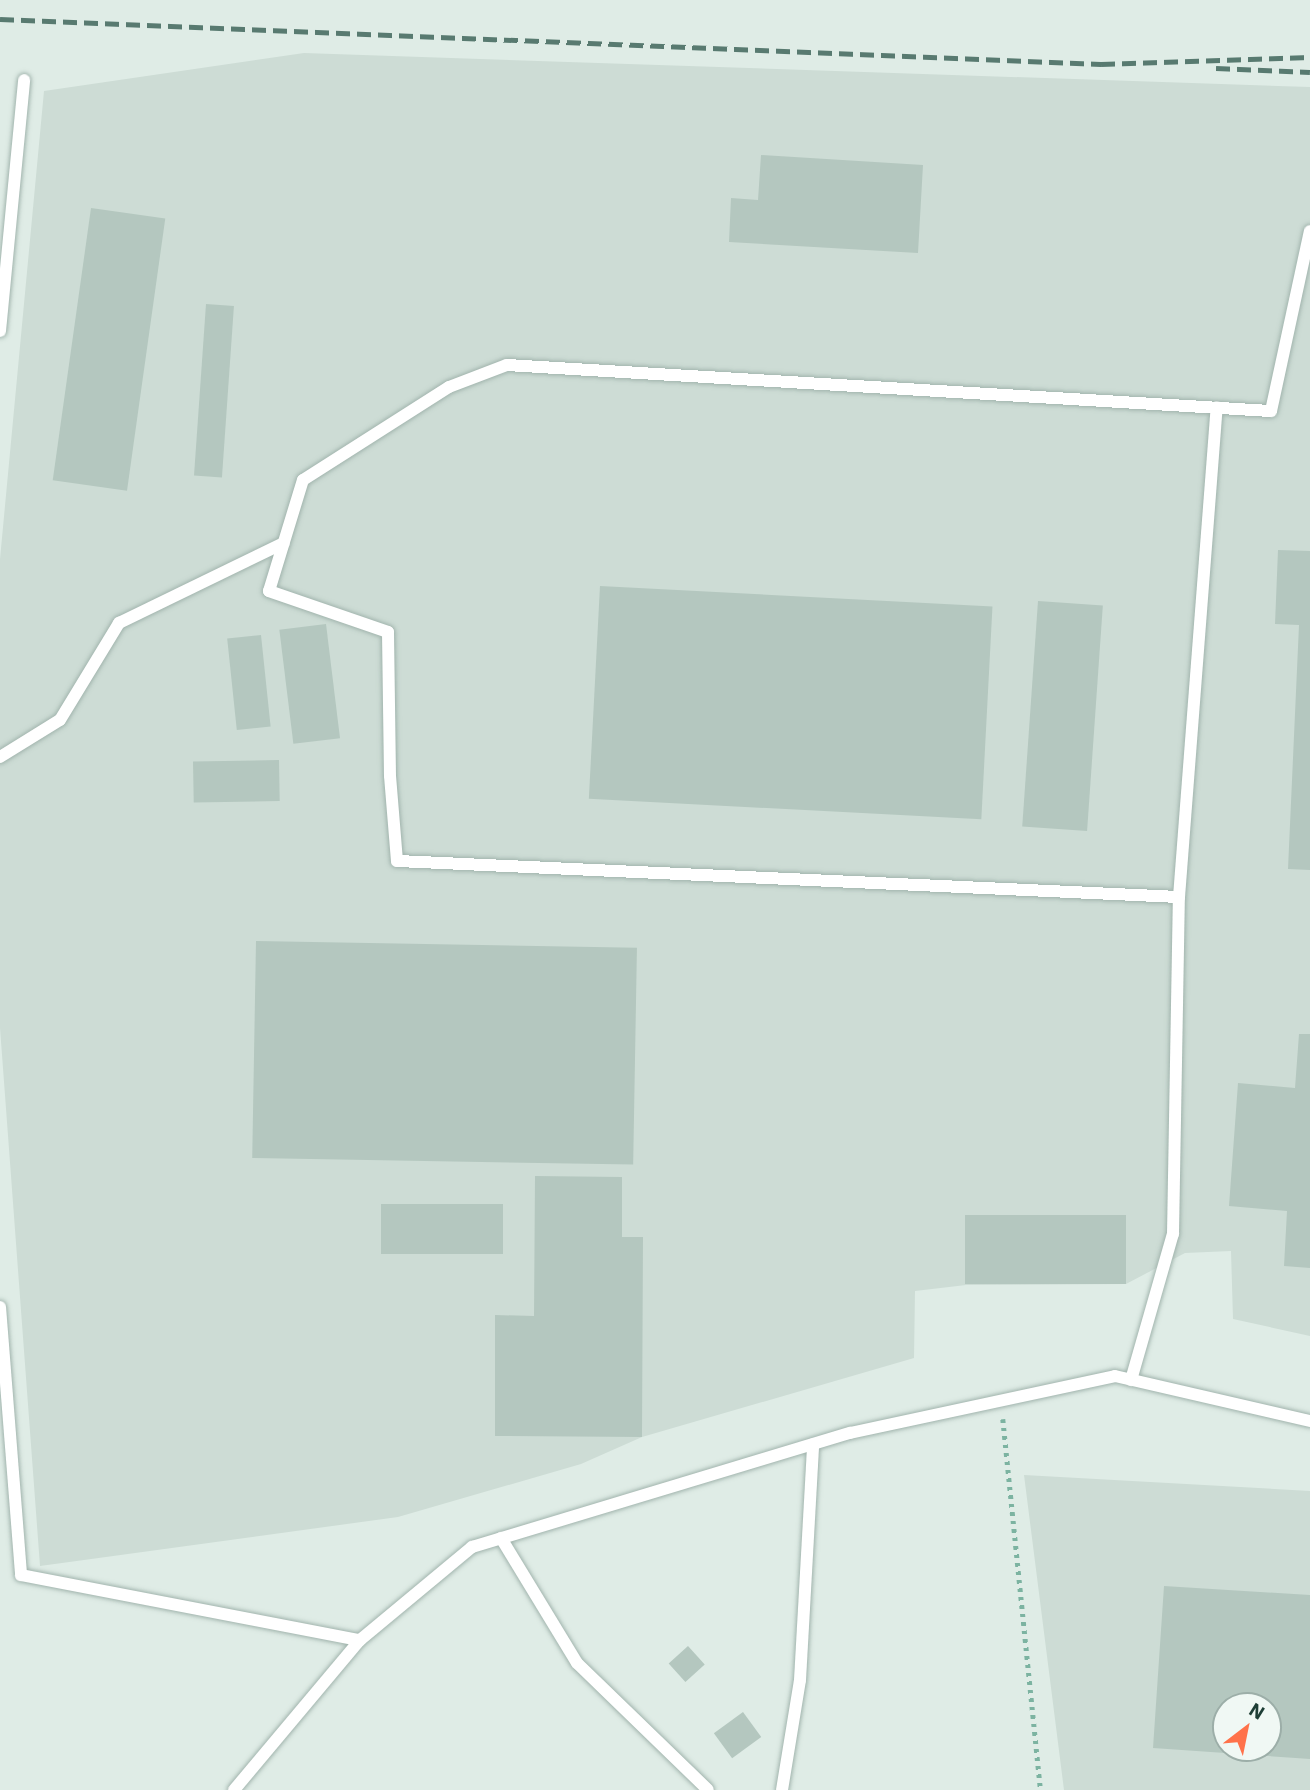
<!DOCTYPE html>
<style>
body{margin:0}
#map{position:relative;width:1310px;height:1790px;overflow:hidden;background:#dfece6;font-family:"IBM Plex Sans",sans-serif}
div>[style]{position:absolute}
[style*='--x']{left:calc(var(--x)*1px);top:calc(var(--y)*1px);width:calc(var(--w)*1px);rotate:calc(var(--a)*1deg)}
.built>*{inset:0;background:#cddcd5}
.building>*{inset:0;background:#b4c7bf;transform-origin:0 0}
.path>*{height:4.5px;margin-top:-2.25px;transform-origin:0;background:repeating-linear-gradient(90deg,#7cb3a1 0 3.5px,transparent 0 8.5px)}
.roads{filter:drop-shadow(0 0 2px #a1b4ad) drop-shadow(0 0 2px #a1b4ad)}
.service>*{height:12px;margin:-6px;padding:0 6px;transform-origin:6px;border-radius:6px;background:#fff}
.rail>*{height:5px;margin-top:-2.5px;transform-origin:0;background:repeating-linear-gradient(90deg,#587a70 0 14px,transparent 0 21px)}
span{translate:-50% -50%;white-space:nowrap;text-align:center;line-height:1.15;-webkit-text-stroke:7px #f0f8f4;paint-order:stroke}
.north{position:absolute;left:1212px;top:1692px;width:70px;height:70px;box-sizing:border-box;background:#f0f8f4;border:2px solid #9caea8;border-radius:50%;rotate:32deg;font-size:19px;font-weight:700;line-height:28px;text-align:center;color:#1e3e35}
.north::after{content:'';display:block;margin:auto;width:24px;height:32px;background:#ff724a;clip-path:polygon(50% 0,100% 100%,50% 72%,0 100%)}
</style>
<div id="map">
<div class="built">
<div style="clip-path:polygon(304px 53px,1310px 87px,1310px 1336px,1233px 1319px,1231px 1251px,1185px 1253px,1126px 1284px,966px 1285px,915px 1291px,914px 1358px,642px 1437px,581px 1464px,398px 1517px,40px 1566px,0 1028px,0 559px,44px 91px)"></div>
<div style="clip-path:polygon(evenodd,1024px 1475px,1310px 1491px,1310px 1790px,1064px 1790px,1024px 1475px,1226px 1706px,1268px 1706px,1268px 1748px,1226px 1748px,1226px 1706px)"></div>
</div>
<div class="building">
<div style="clip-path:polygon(761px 155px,923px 165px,918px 253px,729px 242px,731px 198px,758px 200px)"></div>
<div style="left:91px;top:208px;width:75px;height:275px;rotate:8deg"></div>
<div style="left:206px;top:304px;width:28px;height:172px;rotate:4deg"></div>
<div style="clip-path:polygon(1278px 550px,1310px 551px,1310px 870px,1288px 869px,1299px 625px,1275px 624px)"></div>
<div style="left:600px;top:586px;width:393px;height:213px;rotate:3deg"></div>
<div style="left:1038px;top:601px;width:65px;height:226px;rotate:4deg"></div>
<div style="left:326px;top:624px;width:115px;height:47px;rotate:83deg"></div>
<div style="left:261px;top:635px;width:92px;height:34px;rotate:84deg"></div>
<div style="left:279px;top:760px;width:41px;height:86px;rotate:89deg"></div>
<div style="left:256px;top:941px;width:381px;height:217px;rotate:1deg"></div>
<div style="clip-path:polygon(1299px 1034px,1310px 1034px,1310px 1268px,1284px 1266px,1287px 1211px,1229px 1206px,1238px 1083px,1295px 1088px)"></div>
<div style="clip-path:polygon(535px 1176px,622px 1177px,622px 1237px,643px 1237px,642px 1437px,495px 1436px,495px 1315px,534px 1316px)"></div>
<div style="left:503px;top:1204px;width:50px;height:122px;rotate:90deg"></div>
<div style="left:1126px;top:1215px;width:69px;height:161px;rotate:90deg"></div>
<div style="clip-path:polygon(evenodd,1164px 1586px,1310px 1595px,1310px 1759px,1153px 1748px,1164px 1586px,1226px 1706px,1268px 1706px,1268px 1748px,1226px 1748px,1226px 1706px)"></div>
<div style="left:688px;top:1646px;width:25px;height:26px;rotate:48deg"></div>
<div style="left:743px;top:1712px;width:31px;height:36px;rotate:54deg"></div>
</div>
<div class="path">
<div style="--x:1003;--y:1419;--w:373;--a:84.2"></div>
</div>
<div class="roads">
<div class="service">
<div style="--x:0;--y:331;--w:252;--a:-84.5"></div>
<div style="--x:0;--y:757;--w:70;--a:-31.7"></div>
<div style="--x:60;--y:720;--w:114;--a:-58.7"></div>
<div style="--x:119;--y:623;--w:183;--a:-25.9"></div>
<div style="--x:1179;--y:897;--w:491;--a:-85.6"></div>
<div style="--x:0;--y:1307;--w:269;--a:85.5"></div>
<div style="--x:21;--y:1575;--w:345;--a:10.9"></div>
<div style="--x:1131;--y:1380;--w:152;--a:-74"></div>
<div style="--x:1173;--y:1234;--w:337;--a:-89"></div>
<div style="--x:1179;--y:897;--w:783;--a:-177.36"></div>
<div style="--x:397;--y:861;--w:85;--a:-94.7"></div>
<div style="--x:390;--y:776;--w:144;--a:-90.8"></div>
<div style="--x:388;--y:632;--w:126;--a:-161"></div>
<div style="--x:269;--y:591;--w:116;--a:-73"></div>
<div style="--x:303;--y:480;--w:173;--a:-32.5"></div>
<div style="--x:449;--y:387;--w:62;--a:-20.8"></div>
<div style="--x:507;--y:365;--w:765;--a:3.45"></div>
<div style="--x:1271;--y:411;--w:184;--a:-77.8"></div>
<div style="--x:501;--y:1538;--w:146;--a:58.7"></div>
<div style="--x:577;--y:1663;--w:182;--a:44.1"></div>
<div style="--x:234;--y:1790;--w:196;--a:-50"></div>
<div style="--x:360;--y:1640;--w:146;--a:-39.7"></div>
<div style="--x:472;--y:1547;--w:395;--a:-16.8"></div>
<div style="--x:850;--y:1433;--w:271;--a:-12.1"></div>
<div style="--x:1115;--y:1376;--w:200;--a:13"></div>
<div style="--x:782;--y:1790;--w:111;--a:-80.7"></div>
<div style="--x:800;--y:1680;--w:236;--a:-86.8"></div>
</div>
</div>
<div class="rail">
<div style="--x:0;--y:19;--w:1102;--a:2.34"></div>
<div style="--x:1101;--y:64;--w:209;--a:-1.9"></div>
<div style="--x:1216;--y:68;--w:94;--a:2.4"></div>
</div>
<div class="north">N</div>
</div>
